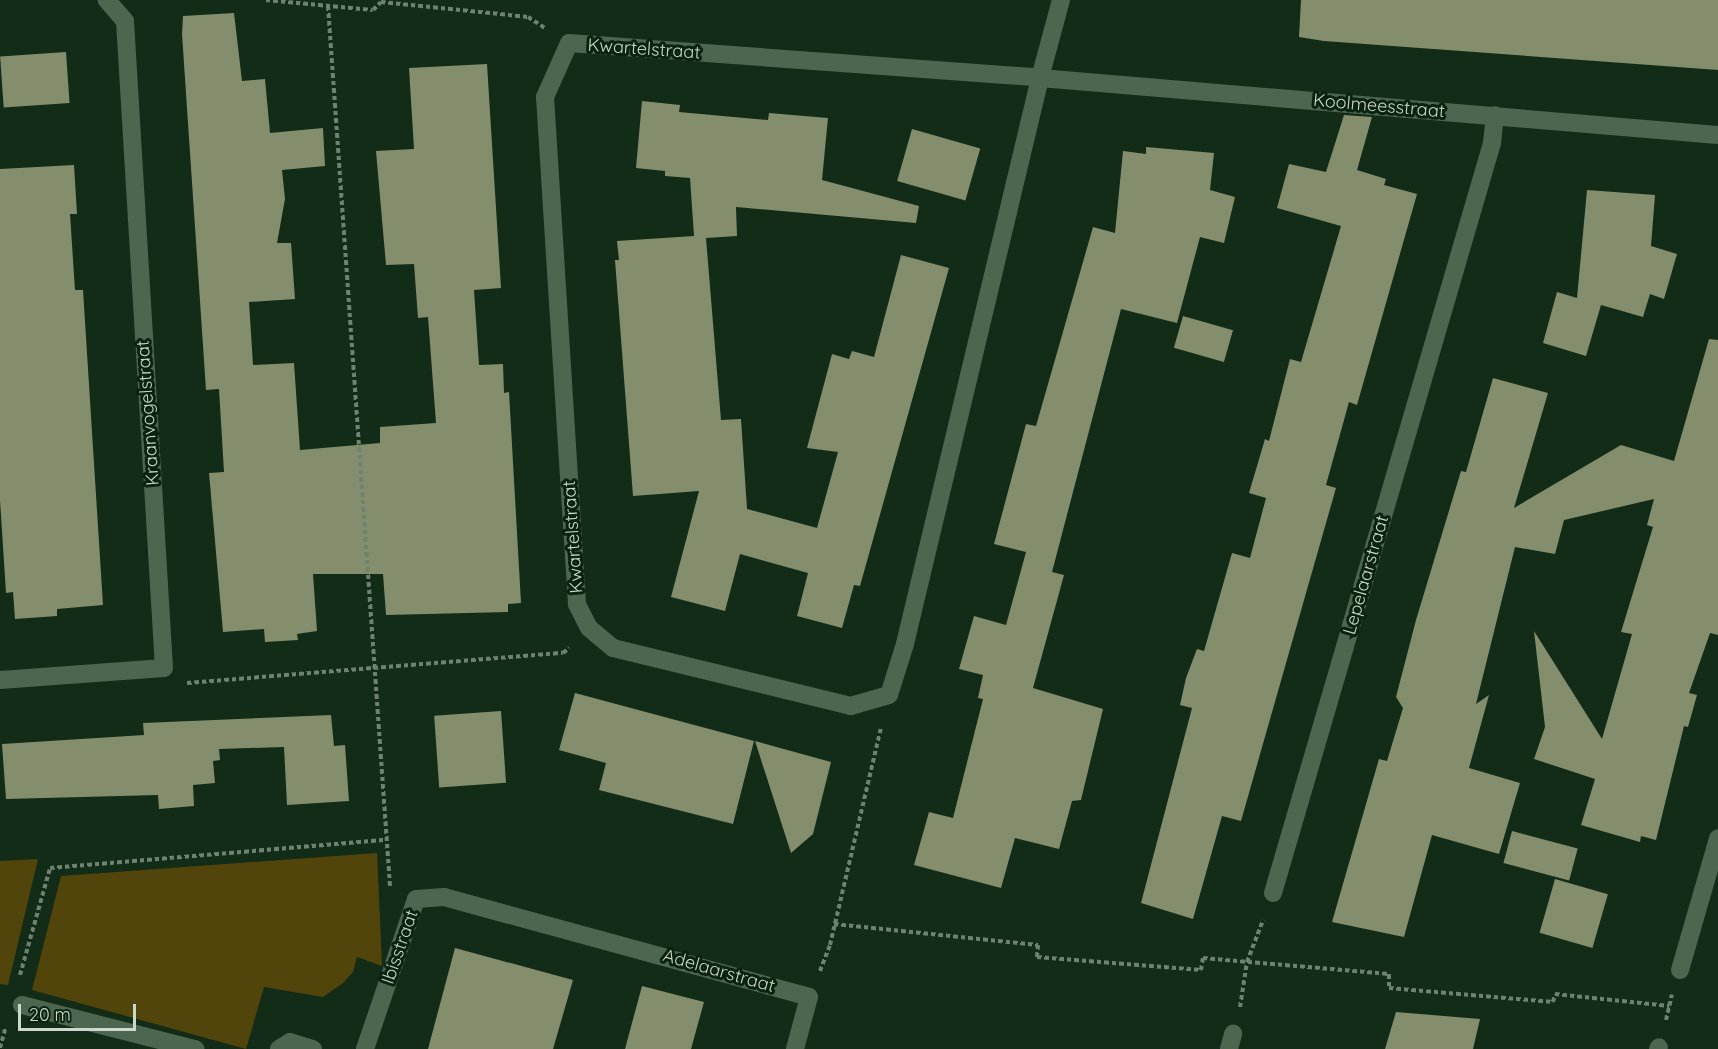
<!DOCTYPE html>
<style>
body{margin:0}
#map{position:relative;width:1718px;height:1049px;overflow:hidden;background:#132c18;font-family:Quicksand,sans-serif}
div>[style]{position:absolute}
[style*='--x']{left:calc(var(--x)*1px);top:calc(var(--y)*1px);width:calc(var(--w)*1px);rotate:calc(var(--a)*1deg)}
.green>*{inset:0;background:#52450c}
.building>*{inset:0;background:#848e6d;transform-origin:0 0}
.path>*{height:4px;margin-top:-2px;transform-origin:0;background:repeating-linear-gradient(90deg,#6e8272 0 4.5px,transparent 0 7.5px)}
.minor>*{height:18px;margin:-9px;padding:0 9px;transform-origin:9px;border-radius:9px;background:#4c664f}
span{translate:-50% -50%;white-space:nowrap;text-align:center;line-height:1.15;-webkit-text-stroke:6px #0a220e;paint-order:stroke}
.street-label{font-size:18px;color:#cad9cc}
.scale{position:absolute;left:18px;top:1004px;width:118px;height:27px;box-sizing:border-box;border:3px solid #cad9cc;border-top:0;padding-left:8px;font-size:18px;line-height:21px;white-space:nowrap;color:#cad9cc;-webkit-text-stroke:4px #0a220e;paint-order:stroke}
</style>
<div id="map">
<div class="green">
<div style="clip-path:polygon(377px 853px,382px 966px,357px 957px,353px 972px,343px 983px,323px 997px,264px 987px,246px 1049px,32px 990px,61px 876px)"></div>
<div style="clip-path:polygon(38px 859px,8px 985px,0 984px,0 861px)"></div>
</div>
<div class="building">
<div style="clip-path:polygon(1301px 0,1718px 0,1718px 70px,1324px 41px,1299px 37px)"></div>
<div style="clip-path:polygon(234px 13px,242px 81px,265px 79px,270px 133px,323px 128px,325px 166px,282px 170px,285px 199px,277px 243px,291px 243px,295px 299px,249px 302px,253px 365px,294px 363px,300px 450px,380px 443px,380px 427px,436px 423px,428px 317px,418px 318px,414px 264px,386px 265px,376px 151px,414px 149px,409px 68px,487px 64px,501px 288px,474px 290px,479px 365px,503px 364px,504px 393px,509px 392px,521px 603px,508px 604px,508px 612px,386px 615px,383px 574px,313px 574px,317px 631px,297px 634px,298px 640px,265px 642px,264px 629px,223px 632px,209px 473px,224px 472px,219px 389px,206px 390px,182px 34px,183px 16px)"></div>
<div style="left:66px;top:52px;width:51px;height:66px;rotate:86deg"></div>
<div style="clip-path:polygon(642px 101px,680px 105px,679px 112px,768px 120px,769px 113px,828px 118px,822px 180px,919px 206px,916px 223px,736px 207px,737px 236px,706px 238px,721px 420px,741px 419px,747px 509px,817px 528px,838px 452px,807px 448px,832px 354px,849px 359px,852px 351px,874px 357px,901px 255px,949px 268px,860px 586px,854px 585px,842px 628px,797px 616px,808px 573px,740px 554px,725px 611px,671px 597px,699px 491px,633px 496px,615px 260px,619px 260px,617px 241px,694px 236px,690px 178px,665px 176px,665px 171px,636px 168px)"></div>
<div style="clip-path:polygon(1344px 115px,1372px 117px,1357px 170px,1386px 179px,1384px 185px,1417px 194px,1357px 405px,1349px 402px,1326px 485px,1336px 488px,1241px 821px,1222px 816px,1193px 919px,1141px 903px,1192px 708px,1180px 705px,1186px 678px,1197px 649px,1204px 651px,1232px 553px,1250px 558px,1266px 498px,1249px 493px,1265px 439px,1269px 441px,1290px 359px,1301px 362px,1341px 226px,1277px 208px,1289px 164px,1326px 172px)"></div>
<div style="left:912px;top:129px;width:71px;height:54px;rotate:16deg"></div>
<div style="clip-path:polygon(1146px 147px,1214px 153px,1210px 190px,1235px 197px,1224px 243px,1200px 237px,1177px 323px,1121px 309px,1052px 572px,1064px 575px,1033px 688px,1103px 709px,1081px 800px,1072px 801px,1059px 849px,1015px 838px,1001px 888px,914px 865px,929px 812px,953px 818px,983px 699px,978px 698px,983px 675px,959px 669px,974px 616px,1006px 625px,1026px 552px,994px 544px,1026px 424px,1036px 426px,1093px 227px,1115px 233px,1123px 151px,1146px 154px)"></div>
<div style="clip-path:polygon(74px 165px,77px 214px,70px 214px,75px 290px,83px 290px,103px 605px,57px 609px,57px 616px,15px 619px,13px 592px,6px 593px,0 500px,0 169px)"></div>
<div style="clip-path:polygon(1587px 190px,1655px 195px,1651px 246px,1677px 254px,1664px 299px,1650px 294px,1643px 317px,1601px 305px,1586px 356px,1543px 343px,1557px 292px,1577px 298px)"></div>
<div style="left:1183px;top:316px;width:52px;height:33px;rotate:16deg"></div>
<div style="clip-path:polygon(1709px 339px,1718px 340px,1718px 635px,1710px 633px,1689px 693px,1697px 695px,1688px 727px,1684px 726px,1656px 840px,1641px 836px,1640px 842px,1581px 825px,1595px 779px,1534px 759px,1545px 727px,1534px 631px,1602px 739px,1632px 634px,1621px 632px,1653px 527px,1647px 525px,1654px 499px,1564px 520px,1555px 554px,1515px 547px,1476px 704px,1489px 695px,1469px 768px,1520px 783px,1499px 854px,1432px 835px,1404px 937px,1332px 922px,1379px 759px,1387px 761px,1403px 708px,1396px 697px,1416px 620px,1461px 471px,1466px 472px,1493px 378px,1548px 393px,1514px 508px,1621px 445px,1674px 461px)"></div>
<div style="clip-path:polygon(575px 693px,754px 741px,733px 824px,599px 790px,606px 763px,559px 750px)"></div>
<div style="left:501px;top:711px;width:72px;height:67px;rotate:86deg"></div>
<div style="clip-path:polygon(331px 715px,334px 746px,345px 745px,349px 801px,287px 805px,284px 747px,219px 749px,220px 760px,213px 761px,215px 783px,193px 785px,194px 806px,159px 809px,158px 795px,6px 799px,2px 744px,144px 735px,143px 723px)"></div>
<div style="clip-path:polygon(755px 741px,831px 762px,813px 834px,791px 853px)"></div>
<div style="left:1512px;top:831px;width:68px;height:33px;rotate:15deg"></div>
<div style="left:1555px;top:879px;width:55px;height:56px;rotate:16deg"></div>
<div style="clip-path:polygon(455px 948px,573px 980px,553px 1049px,428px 1049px)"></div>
<div style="clip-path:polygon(642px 986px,704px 1002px,691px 1049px,625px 1049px)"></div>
<div style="clip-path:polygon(1396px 1012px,1480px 1019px,1473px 1049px,1385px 1049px)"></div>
</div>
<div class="path">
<div style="--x:266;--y:0;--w:107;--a:5.3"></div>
<div style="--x:373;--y:10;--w:11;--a:-45"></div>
<div style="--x:381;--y:2;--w:148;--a:5.8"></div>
<div style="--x:528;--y:17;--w:20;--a:33"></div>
<div style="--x:328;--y:6;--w:882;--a:85.97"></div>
<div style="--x:187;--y:683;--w:377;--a:-4.6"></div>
<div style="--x:563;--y:653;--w:8;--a:-40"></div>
<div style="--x:834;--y:924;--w:205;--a:5.9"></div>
<div style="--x:1038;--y:945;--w:12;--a:95"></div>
<div style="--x:1037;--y:957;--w:165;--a:4.5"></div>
<div style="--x:1201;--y:970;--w:12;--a:-81"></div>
<div style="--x:1203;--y:958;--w:187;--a:4.9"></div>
<div style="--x:1389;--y:974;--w:14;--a:90"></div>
<div style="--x:1389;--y:988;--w:165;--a:4.9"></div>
<div style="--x:1553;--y:1002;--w:8;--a:-76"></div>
<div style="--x:1555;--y:994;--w:115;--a:6"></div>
<div style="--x:820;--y:971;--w:28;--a:-69"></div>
<div style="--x:830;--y:945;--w:223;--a:-76.8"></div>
<div style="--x:20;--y:975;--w:111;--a:-74.3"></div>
<div style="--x:50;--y:868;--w:337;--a:-4.8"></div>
<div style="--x:1240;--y:1007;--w:46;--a:-81.2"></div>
<div style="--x:1247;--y:962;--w:45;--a:-69.1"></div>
<div style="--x:1666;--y:1020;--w:26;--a:-77"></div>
<div style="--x:0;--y:1048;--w:20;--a:-75"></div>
</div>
<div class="minor">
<div style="--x:1061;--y:0;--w:81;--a:105.1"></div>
<div style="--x:1040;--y:78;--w:582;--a:103.42"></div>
<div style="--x:905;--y:644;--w:53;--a:107.4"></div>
<div style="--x:889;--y:695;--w:40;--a:164"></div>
<div style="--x:851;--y:706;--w:245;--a:-166.3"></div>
<div style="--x:613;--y:648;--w:31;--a:-140"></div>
<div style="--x:589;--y:628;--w:27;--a:-117"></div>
<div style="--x:577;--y:604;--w:508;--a:-93.61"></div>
<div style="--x:545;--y:97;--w:59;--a:-66"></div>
<div style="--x:569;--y:43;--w:472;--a:4.2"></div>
<div style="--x:1040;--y:78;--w:680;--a:4.81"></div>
<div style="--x:0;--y:680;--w:164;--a:-4.2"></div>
<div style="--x:164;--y:668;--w:648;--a:-93.45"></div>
<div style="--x:125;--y:21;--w:28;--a:-131"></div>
<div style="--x:1273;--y:893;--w:781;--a:-73.72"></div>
<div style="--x:1492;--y:143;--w:28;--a:-84"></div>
<div style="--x:1680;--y:970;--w:137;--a:-73.9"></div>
<div style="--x:22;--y:1005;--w:179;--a:14.3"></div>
<div style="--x:279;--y:1049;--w:13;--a:-32"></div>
<div style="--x:290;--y:1042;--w:24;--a:17"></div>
<div style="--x:365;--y:1049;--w:158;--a:-71.2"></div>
<div style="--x:416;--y:899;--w:28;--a:-4"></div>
<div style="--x:444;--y:897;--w:378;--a:15.3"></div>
<div style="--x:809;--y:997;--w:54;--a:105.1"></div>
<div style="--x:1229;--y:1049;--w:16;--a:-75"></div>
<div style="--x:1658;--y:1049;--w:2;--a:-63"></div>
</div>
<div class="street-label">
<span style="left:644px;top:49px;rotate:4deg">Kwartelstraat</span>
<span style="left:1379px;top:106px;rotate:5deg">Koolmeesstraat</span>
<span style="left:148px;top:413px;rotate:-94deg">Kraanvogelstraat</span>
<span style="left:573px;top:537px;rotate:-94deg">Kwartelstraat</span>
<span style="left:1366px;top:575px;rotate:-74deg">Lepelaarstraat</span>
<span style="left:400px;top:947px;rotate:-71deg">Ibisstraat</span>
<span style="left:719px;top:971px;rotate:16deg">Adelaarstraat</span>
</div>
<div class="scale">20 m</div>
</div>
